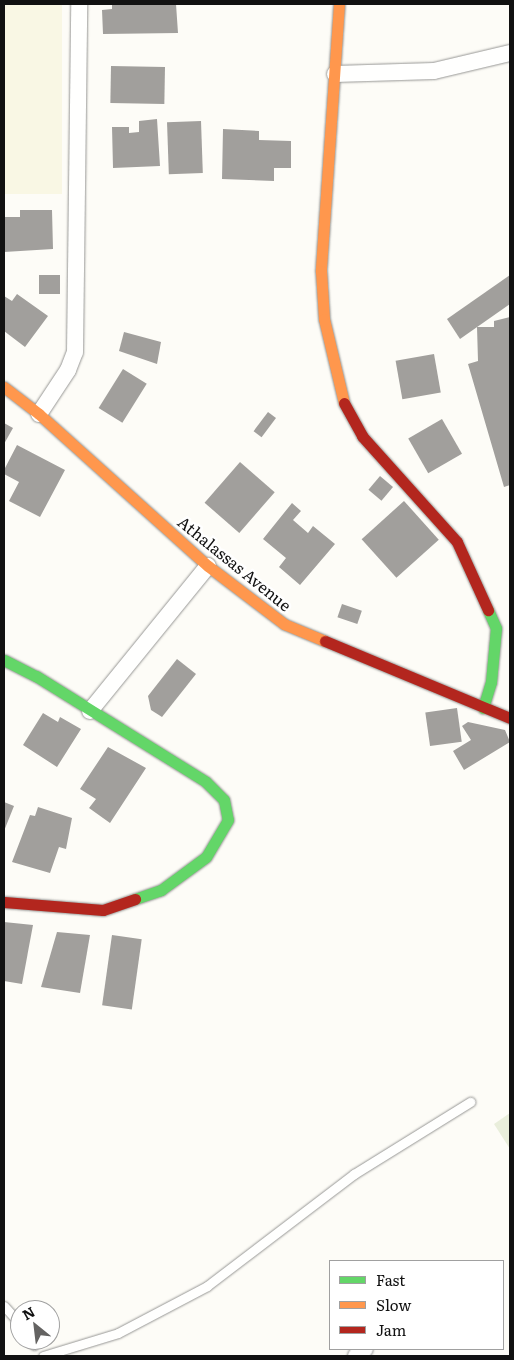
<!DOCTYPE html>
<style>
body{margin:0}
#map{position:relative;width:514px;height:1360px;overflow:hidden;background:#fdfcf7;font-family:Literata,serif}
div>[style]{position:absolute}
[style*='--x']{left:calc(var(--x)*1px);top:calc(var(--y)*1px);width:calc(var(--w)*1px);rotate:calc(var(--a)*1deg)}
.farmland>*{inset:0;background:#f9f7e4;transform-origin:0 0}
.cemetery>*{inset:0;background:#e9eedb}
.building>*{inset:0;background:#a19f9c;transform-origin:0 0}
.roads{filter:drop-shadow(0 0 1px #979795) drop-shadow(0 0 1px #979795)}
.lane>*{height:9px;margin:-4.5px;padding:0 4.5px;transform-origin:4.5px;border-radius:4.5px;background:#fffffe}
.street>*{height:16px;margin:-8px;padding:0 8px;transform-origin:8px;border-radius:8px;background:#fffffe}
.fast>*{height:11px;margin:-5.5px;padding:0 5.5px;transform-origin:5.5px;border-radius:5.5px;background:#63d668}
.slow>*{height:11px;margin:-5.5px;padding:0 5.5px;transform-origin:5.5px;border-radius:5.5px;background:#ff974d}
.jam>*{height:11px;margin:-5.5px;padding:0 5.5px;transform-origin:5.5px;border-radius:5.5px;background:#b3261e}
span{translate:-50% -50%;white-space:nowrap;text-align:center;line-height:1.15;-webkit-text-stroke:5px #fff;paint-order:stroke}
.street-label{font-size:16px;color:#111}
.frame{position:absolute;inset:0;border:5px solid #111;pointer-events:none}
.legend{position:absolute;left:329px;top:1260px;width:175px;height:90px;box-sizing:border-box;background:#fff;border:1px solid #a0a0a0;margin:0;padding:6px 9px;list-style:none;font-size:15px;color:#111}
.legend li{display:flex;align-items:center;gap:10px;height:25px}
.legend b{width:25px;border:1px solid #a0a0a0}
.north{position:absolute;left:10px;top:1300px;width:50px;height:50px;box-sizing:border-box;background:#fff;border:1px solid #a0a0a0;border-radius:50%;rotate:331deg;font-size:14px;font-weight:700;line-height:20px;text-align:center;color:#111}
.north::after{content:'';display:block;margin:auto;width:18px;height:22px;background:#646362;clip-path:polygon(50% 0,100% 100%,50% 72%,0 100%)}
</style>
<div id="map">
<div class="farmland">
<div style="left:4px;top:4px;width:58px;height:190px"></div>
</div>
<div class="cemetery">
<div style="clip-path:polygon(510px 1113px,510px 1149px,494px 1124px)"></div>
</div>
<div class="building">
<div style="clip-path:polygon(112px 4px,176px 4px,178px 33px,103px 34px,102px 10px,112px 9px)"></div>
<div style="left:111px;top:66px;width:54px;height:37px;rotate:1deg"></div>
<div style="clip-path:polygon(157px 119px,160px 166px,113px 168px,112px 127px,129px 127px,129px 133px,139px 132px,139px 121px)"></div>
<div style="left:201px;top:121px;width:52px;height:34px;rotate:88deg"></div>
<div style="clip-path:polygon(223px 129px,259px 131px,259px 140px,291px 141px,291px 168px,274px 168px,274px 181px,222px 179px)"></div>
<div style="clip-path:polygon(20px 210px,52px 210px,53px 249px,4px 252px,4px 217px,20px 217px)"></div>
<div style="left:39px;top:275px;width:21px;height:19px"></div>
<div style="clip-path:polygon(510px 275px,510px 304px,460px 339px,447px 319px)"></div>
<div style="clip-path:polygon(17px 294px,48px 316px,25px 347px,4px 331px,4px 296px,12px 301px)"></div>
<div style="clip-path:polygon(510px 317px,510px 485px,504px 487px,468px 364px,478px 361px,477px 327px,494px 327px,494px 321px)"></div>
<div style="clip-path:polygon(124px 332px,161px 342px,157px 364px,119px 351px)"></div>
<div style="left:434px;top:354px;width:39px;height:39px;rotate:80deg"></div>
<div style="left:123px;top:369px;width:28px;height:46px;rotate:32deg"></div>
<div style="left:268px;top:412px;width:10px;height:24px;rotate:37deg"></div>
<div style="left:442px;top:419px;width:40px;height:39px;rotate:60deg"></div>
<div style="clip-path:polygon(4px 423px,13px 428px,4px 444px)"></div>
<div style="clip-path:polygon(17px 445px,65px 470px,40px 517px,9px 501px,19px 482px,4px 474px,4px 470px)"></div>
<div style="left:240px;top:462px;width:46px;height:54px;rotate:41deg"></div>
<div style="left:380px;top:476px;width:17px;height:18px;rotate:40deg"></div>
<div style="left:404px;top:501px;width:52px;height:57px;rotate:48deg"></div>
<div style="clip-path:polygon(292px 503px,301px 511px,293px 520px,308px 533px,313px 526px,335px 544px,300px 585px,279px 567px,286px 558px,263px 539px)"></div>
<div style="left:342px;top:604px;width:21px;height:14px;rotate:19deg"></div>
<div style="clip-path:polygon(177px 659px,196px 674px,162px 717px,151px 710px,148px 696px)"></div>
<div style="left:457px;top:708px;width:34px;height:32px;rotate:82deg"></div>
<div style="clip-path:polygon(43px 713px,58px 722px,60px 717px,81px 729px,57px 767px,23px 745px)"></div>
<div style="clip-path:polygon(468px 722px,505px 730px,510px 742px,464px 770px,453px 751px,471px 740px,462px 726px)"></div>
<div style="clip-path:polygon(108px 747px,146px 768px,110px 823px,89px 808px,96px 799px,80px 789px)"></div>
<div style="clip-path:polygon(4px 802px,14px 806px,4px 831px)"></div>
<div style="clip-path:polygon(38px 807px,72px 818px,66px 849px,59px 847px,50px 873px,12px 862px,30px 815px,35px 816px)"></div>
<div style="clip-path:polygon(4px 922px,33px 925px,22px 984px,4px 981px)"></div>
<div style="clip-path:polygon(57px 932px,90px 935px,80px 993px,41px 987px)"></div>
<div style="left:112px;top:935px;width:30px;height:71px;rotate:8deg"></div>
</div>
<div class="roads">
<div class="lane">
<div style="--x:4;--y:1306;--w:24;--a:48"></div>
<div style="--x:31;--y:1340;--w:6;--a:59"></div>
<div style="--x:43;--y:1356;--w:78;--a:-17"></div>
<div style="--x:118;--y:1333;--w:101;--a:-27.8"></div>
<div style="--x:207;--y:1286;--w:185;--a:-37.3"></div>
<div style="--x:354;--y:1174;--w:137;--a:-31.8"></div>
</div>
<div class="street">
<div style="--x:335;--y:74;--w:99;--a:-1.7"></div>
<div style="--x:434;--y:71;--w:78;--a:-13.3"></div>
<div style="--x:39;--y:414;--w:53;--a:-56.6"></div>
<div style="--x:68;--y:370;--w:19;--a:-69"></div>
<div style="--x:75;--y:352;--w:348;--a:-89.3"></div>
<div style="--x:90;--y:711;--w:187;--a:-50.9"></div>
<div style="--x:356;--y:1356;--w:11;--a:-38"></div>
</div>
<div class="fast">
<div style="--x:4;--y:660;--w:36;--a:27"></div>
<div style="--x:36;--y:676;--w:200;--a:31.9"></div>
<div style="--x:206;--y:782;--w:25;--a:45"></div>
<div style="--x:224;--y:800;--w:20;--a:79"></div>
<div style="--x:228;--y:820;--w:43;--a:120.7"></div>
<div style="--x:206;--y:857;--w:56;--a:143.7"></div>
<div style="--x:161;--y:890;--w:28;--a:161"></div>
<div style="--x:483;--y:708;--w:27;--a:-73"></div>
<div style="--x:491;--y:682;--w:54;--a:-84.7"></div>
<div style="--x:496;--y:628;--w:20;--a:-114"></div>
</div>
<div class="slow">
<div style="--x:339;--y:4;--w:268;--a:93.9"></div>
<div style="--x:321;--y:271;--w:48;--a:86.4"></div>
<div style="--x:324;--y:319;--w:86;--a:76.6"></div>
<div style="--x:4;--y:387;--w:44;--a:37.6"></div>
<div style="--x:39;--y:414;--w:227;--a:42"></div>
<div style="--x:208;--y:566;--w:96;--a:37.3"></div>
<div style="--x:284;--y:624;--w:44;--a:22.5"></div>
</div>
<div class="jam">
<div style="--x:344;--y:403;--w:38;--a:61"></div>
<div style="--x:362;--y:436;--w:142;--a:48.1"></div>
<div style="--x:457;--y:542;--w:75;--a:65.5"></div>
<div style="--x:325;--y:641;--w:200;--a:22.6"></div>
<div style="--x:4;--y:902;--w:99;--a:4.6"></div>
<div style="--x:103;--y:910;--w:34;--a:-19"></div>
</div>
</div>
<div class="street-label">
<span style="left:235px;top:563px;rotate:39deg">Athalassas Avenue</span>
</div>
<div class="frame"></div>
<ul class="legend">
<li><b style="height:6px;background:#63d668"></b>Fast</li>
<li><b style="height:6px;background:#ff974d"></b>Slow</li>
<li><b style="height:6px;background:#b3261e"></b>Jam</li>
</ul>
<div class="north">N</div>
</div>
